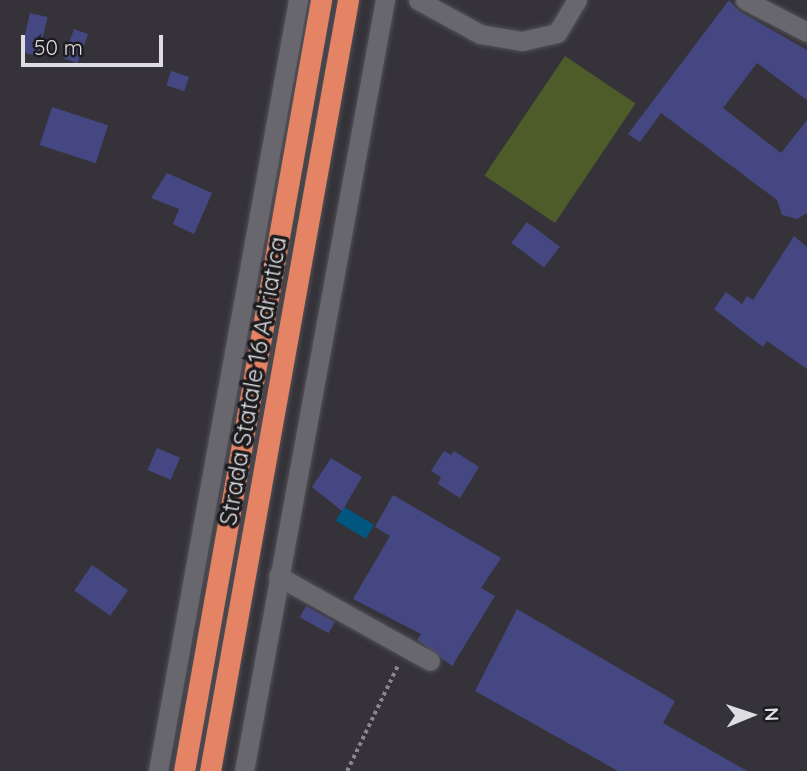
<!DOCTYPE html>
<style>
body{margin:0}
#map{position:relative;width:807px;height:771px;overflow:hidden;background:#353339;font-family:Quicksand,sans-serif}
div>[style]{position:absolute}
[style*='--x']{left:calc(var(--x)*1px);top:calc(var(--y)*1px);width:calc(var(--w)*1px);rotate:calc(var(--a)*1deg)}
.green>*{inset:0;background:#4e5c29;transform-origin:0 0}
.water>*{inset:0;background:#00567f;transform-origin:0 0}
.building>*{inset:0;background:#454782;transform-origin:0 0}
.path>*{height:3.5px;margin-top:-1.75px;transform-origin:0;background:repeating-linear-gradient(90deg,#89878c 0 3.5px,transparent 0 7px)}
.roads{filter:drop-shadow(0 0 2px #525157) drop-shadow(0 0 2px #525157)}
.minor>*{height:19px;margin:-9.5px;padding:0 9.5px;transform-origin:9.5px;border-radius:9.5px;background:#68676e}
.highway>*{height:21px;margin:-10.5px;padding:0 10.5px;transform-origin:10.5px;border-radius:10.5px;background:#e58464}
span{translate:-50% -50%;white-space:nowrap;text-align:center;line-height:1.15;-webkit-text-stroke:7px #1c1b1e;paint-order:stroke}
.street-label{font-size:24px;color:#dedde1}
.north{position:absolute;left:716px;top:680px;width:70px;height:70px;-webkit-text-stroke:5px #1c1b1e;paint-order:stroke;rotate:88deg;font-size:19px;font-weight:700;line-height:28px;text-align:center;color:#dedde1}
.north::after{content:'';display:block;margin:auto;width:24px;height:32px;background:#dedde1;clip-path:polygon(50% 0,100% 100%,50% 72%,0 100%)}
.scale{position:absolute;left:21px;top:35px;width:142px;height:32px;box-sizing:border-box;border:4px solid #dedde1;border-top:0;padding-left:9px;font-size:21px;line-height:24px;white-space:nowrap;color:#dedde1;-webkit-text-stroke:5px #1c1b1e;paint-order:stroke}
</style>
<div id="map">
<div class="green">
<div style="left:565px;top:56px;width:85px;height:144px;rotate:34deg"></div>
</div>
<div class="water">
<div style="left:344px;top:507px;width:35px;height:16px;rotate:31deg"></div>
</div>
<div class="building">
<div style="clip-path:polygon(729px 0,739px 11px,807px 50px,807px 100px,757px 63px,723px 108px,781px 153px,807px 120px,807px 213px,797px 219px,782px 215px,777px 200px,661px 113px,640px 142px,628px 134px)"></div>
<div style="left:30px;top:13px;width:18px;height:40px;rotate:13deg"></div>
<div style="left:74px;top:29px;width:15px;height:31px;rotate:20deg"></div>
<div style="left:171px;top:71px;width:19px;height:15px;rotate:18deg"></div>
<div style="left:52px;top:107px;width:59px;height:40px;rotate:18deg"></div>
<div style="clip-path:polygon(167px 173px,212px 193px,194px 234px,173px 224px,179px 209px,151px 198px)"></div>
<div style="left:527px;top:222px;width:41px;height:26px;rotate:37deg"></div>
<div style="clip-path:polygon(794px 236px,807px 247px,807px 369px,767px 341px,763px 347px,714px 309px,726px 292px,742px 304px,747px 296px,753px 300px)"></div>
<div style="left:157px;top:448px;width:25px;height:24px;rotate:23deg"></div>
<div style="clip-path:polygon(444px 451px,451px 455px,454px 451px,479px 467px,460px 498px,438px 484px,441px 477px,431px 471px)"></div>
<div style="clip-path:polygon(331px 458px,362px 477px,342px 511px,312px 487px)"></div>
<div style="clip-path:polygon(393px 495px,501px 558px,481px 588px,495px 596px,452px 666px,417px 640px,421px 634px,353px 599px,390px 536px,375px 527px)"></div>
<div style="left:92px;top:565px;width:44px;height:31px;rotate:35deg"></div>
<div style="left:306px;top:606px;width:33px;height:13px;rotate:29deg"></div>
<div style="clip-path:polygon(517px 609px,675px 701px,663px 723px,747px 771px,618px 771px,475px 691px)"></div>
</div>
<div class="path">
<div style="--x:347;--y:771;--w:118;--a:-64.3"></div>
</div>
<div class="roads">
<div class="minor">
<div style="--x:418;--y:0;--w:71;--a:28.7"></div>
<div style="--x:480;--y:34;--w:43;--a:9.5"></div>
<div style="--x:522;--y:41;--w:36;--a:-13"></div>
<div style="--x:557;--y:33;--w:39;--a:-59"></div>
<div style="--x:745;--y:0;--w:70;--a:27.3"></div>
<div style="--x:278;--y:576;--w:174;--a:29.2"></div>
<div style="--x:158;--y:771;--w:784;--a:-79.71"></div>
<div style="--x:244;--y:771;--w:784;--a:-79.64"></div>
</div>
<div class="highway">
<div style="--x:184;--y:771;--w:783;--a:-79.92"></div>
<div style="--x:210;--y:771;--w:783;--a:-79.85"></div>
</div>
</div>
<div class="street-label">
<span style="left:253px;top:381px;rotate:-80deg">Strada Statale 16 Adriatica</span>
</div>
<div class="north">N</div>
<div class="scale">50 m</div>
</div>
